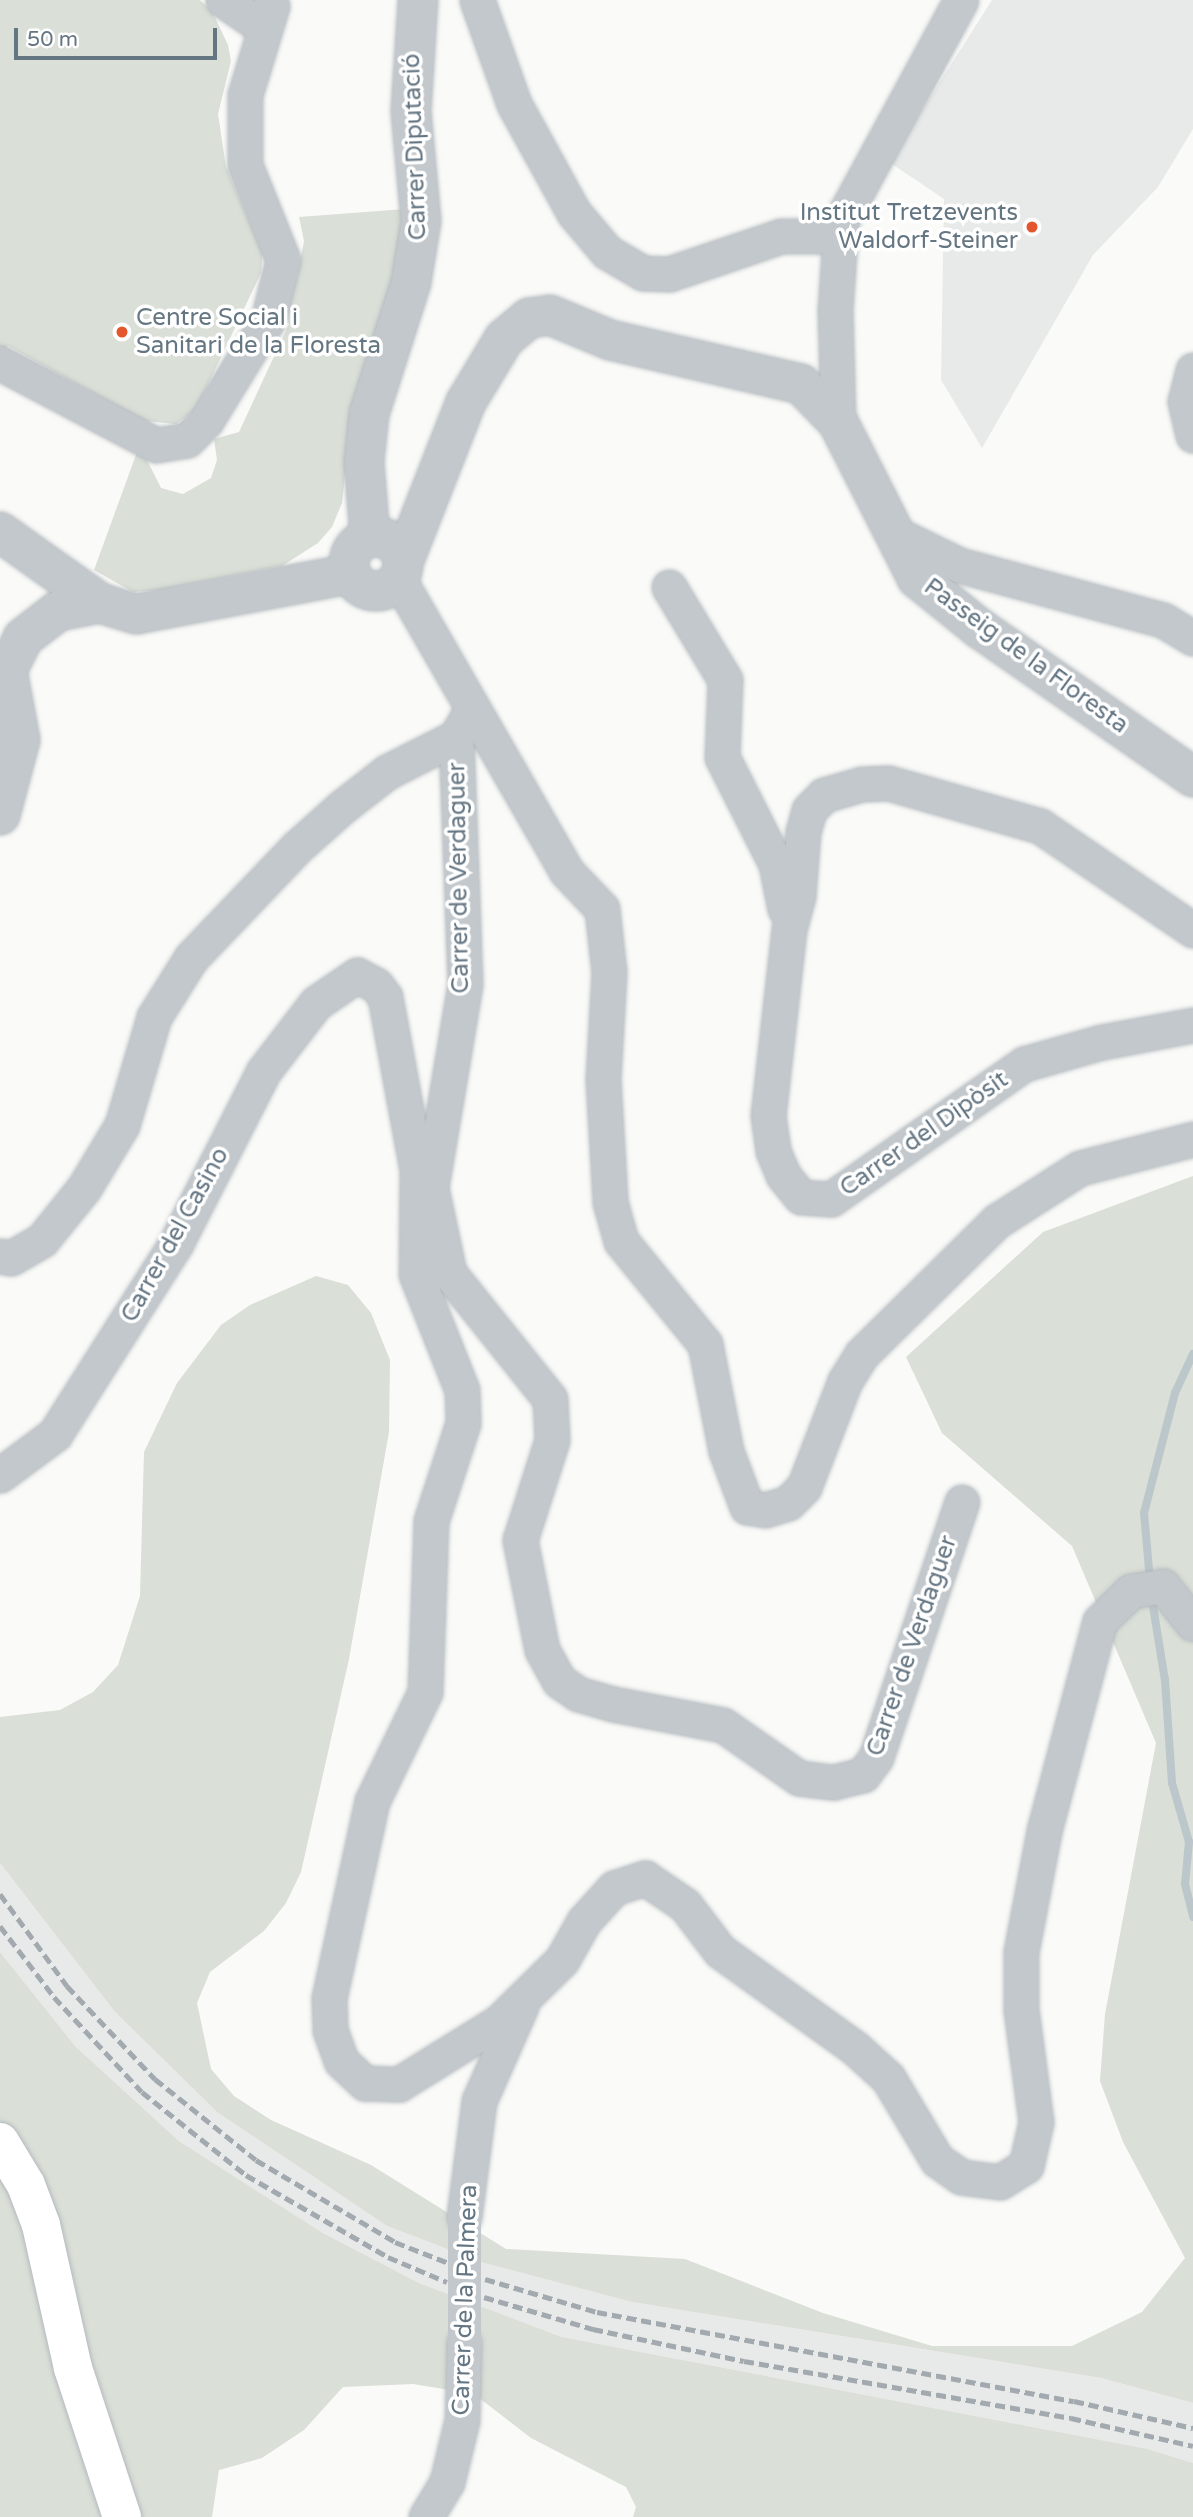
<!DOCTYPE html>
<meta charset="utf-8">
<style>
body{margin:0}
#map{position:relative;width:1193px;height:2517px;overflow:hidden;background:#fafaf8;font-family:"Varela Round",sans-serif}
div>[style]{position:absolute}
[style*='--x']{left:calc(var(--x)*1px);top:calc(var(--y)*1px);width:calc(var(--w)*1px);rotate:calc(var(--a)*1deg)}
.built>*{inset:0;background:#e8e9e9}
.green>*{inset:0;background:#dadfd7}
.stream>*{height:8px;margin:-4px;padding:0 4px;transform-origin:4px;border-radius:4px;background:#bbc7cb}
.roads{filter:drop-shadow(0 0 2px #b3babf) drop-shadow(0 0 2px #b3babf)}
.minor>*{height:33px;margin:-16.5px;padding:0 16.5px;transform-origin:16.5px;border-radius:16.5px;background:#c3c8cc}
.tertiary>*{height:38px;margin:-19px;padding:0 19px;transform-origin:19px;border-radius:19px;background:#c3c8cc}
.tertiary>.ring{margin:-19px;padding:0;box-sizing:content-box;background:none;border:38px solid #c3c8cc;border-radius:50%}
.secondary>*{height:38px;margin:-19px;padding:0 19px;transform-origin:19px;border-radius:19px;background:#fff}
.rail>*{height:5px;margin-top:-2.5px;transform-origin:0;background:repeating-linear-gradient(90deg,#a2aab0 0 10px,transparent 0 15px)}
.minor-bridge>*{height:33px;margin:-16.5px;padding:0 16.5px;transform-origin:16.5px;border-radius:16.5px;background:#c3c8cc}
.dots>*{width:19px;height:19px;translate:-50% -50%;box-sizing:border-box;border:4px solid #fff;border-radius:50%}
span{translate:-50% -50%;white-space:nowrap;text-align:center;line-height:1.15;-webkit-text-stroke:7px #fff;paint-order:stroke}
.street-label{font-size:24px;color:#657683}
.poi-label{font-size:24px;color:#657683}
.right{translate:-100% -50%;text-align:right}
.left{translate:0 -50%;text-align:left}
.scale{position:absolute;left:14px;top:28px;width:203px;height:32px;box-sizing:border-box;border:4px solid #657683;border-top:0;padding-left:9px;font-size:21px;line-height:24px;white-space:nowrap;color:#657683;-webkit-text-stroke:5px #fff;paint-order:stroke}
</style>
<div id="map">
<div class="built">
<div style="clip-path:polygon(992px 0,1193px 0,1193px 129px,1158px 187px,1093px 255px,982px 448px,941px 380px,944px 199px,889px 162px)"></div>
<div style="clip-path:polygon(0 1863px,115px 2012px,217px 2112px,387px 2226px,484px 2263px,632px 2302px,1101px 2378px,1193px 2403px,1193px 2463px,1148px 2449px,562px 2337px,419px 2283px,323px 2233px,179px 2141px,76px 2047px,0 1952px)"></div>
</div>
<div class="green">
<div style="clip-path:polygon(0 0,200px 0,212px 11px,228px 45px,231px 61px,218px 114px,226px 167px,263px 253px,261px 273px,197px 408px,176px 424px,144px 421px,8px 346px,0 351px)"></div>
<div style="clip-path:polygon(405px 209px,397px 273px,367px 356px,350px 429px,342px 503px,332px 527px,318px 543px,282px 566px,159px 590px,133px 592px,94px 570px,137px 452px,144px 454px,161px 488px,183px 494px,211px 478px,217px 460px,214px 439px,239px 432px,289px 324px,280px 317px,297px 278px,304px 241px,299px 217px)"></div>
<div style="clip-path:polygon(1193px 1176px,1193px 2403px,1101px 2378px,632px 2302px,484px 2263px,387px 2226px,217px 2112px,115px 2012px,0 1863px,0 1717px,60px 1710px,93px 1692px,118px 1665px,140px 1596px,144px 1452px,177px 1383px,221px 1325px,250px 1305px,316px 1276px,348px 1285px,371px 1313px,390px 1360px,389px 1432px,349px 1659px,301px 1872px,286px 1903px,264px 1931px,210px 1972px,197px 2003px,211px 2069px,234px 2096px,271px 2120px,371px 2165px,506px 2249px,685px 2259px,823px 2313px,932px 2346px,1072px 2346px,1142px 2312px,1185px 2258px,1123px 2142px,1100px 2081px,1105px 2014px,1156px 1743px,1072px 1546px,942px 1433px,906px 1357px,1043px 1232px)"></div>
<div style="clip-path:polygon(0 1952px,76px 2047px,179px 2141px,323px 2233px,419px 2283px,562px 2337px,1148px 2449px,1193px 2463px,1193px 2517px,633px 2517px,636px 2507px,626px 2487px,531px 2438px,474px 2394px,413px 2384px,343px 2387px,304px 2430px,262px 2458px,219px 2470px,212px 2517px,0 2517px)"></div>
</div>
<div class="stream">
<div style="--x:1150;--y:1581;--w:68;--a:-95"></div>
<div style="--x:1144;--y:1513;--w:124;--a:-75.5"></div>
<div style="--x:1175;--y:1393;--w:43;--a:-65.2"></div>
<div style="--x:1151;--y:1594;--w:87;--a:80.8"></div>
<div style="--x:1165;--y:1680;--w:103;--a:86.1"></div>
<div style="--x:1172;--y:1783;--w:61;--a:73.9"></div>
<div style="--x:1189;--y:1842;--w:42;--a:95.4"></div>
<div style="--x:1185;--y:1884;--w:34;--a:76"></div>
</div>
<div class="roads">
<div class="minor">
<div style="--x:223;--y:0;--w:50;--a:34.3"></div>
<div style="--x:477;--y:0;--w:110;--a:70.4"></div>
<div style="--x:514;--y:104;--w:124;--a:61.2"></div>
<div style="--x:574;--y:213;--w:51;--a:49.8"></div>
<div style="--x:607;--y:252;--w:42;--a:30.3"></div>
<div style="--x:643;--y:273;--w:26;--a:2"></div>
<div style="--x:669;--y:274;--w:118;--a:-18.7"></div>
<div style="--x:781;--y:236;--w:58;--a:0"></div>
<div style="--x:0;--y:363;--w:176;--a:27.7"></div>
<div style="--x:156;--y:445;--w:31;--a:-9"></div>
<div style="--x:187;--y:440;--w:27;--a:-45"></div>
<div style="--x:206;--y:421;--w:119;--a:-58.5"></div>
<div style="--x:268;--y:320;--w:62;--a:-76"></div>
<div style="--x:283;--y:260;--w:102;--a:-111.8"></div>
<div style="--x:245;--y:165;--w:70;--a:-90"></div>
<div style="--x:245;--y:95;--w:93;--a:-73.1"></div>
<div style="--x:272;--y:6;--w:6;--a:-108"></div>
<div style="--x:1193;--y:370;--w:32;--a:104"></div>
<div style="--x:1185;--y:401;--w:35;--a:77"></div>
<div style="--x:838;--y:422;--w:111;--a:-91.5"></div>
<div style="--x:835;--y:311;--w:90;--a:-86.2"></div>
<div style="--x:841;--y:221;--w:251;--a:-61.5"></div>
<div style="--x:892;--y:532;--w:75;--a:26.2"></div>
<div style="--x:959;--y:565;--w:211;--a:15.1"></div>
<div style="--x:1163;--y:620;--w:35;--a:31"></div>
<div style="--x:399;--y:580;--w:336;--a:60.1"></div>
<div style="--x:566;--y:871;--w:52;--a:46.5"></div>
<div style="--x:602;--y:909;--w:63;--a:83.7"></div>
<div style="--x:609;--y:972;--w:107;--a:93.2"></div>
<div style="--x:603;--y:1079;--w:123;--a:86.7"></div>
<div style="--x:610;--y:1202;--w:41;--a:74.2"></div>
<div style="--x:621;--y:1241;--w:133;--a:50.8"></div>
<div style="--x:705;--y:1344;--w:109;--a:78.9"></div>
<div style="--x:726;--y:1451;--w:60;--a:69.4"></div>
<div style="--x:747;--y:1507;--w:18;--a:9"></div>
<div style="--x:765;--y:1510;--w:24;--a:-17"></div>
<div style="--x:788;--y:1503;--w:23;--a:-45"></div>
<div style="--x:804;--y:1487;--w:114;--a:-68.9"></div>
<div style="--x:845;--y:1381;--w:32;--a:-58"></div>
<div style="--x:862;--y:1354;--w:190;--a:-44.6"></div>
<div style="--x:997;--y:1221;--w:98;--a:-32.6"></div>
<div style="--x:1080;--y:1168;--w:117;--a:-14.4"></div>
<div style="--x:669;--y:587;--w:109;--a:58.9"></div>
<div style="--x:725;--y:680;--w:77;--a:92.2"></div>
<div style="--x:722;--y:757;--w:120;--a:63.2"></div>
<div style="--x:776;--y:864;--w:46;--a:78.7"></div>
<div style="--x:472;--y:709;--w:32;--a:120"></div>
<div style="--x:456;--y:737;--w:247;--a:87.9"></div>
<div style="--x:465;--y:984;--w:207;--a:99.5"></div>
<div style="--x:431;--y:1188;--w:87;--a:78"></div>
<div style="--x:449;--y:1273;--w:161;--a:51.3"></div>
<div style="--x:550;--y:1399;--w:41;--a:87.2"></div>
<div style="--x:552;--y:1440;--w:105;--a:107.7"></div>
<div style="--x:520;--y:1540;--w:112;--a:78.7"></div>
<div style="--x:542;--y:1650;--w:35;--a:61"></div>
<div style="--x:559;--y:1681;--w:23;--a:34"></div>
<div style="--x:578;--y:1694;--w:36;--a:16"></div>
<div style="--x:613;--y:1704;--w:112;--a:10.8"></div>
<div style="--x:723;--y:1725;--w:93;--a:34.9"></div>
<div style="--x:799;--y:1778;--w:35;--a:7"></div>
<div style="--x:834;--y:1782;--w:30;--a:-14"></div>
<div style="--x:863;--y:1775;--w:22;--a:-54"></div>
<div style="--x:876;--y:1757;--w:269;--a:-71.4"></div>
<div style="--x:1193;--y:930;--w:185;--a:-145.8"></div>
<div style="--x:1040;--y:826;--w:158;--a:-164.2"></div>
<div style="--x:888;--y:783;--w:26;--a:178"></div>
<div style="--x:862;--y:784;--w:40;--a:164"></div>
<div style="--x:824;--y:795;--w:21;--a:135"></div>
<div style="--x:809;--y:810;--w:23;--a:105"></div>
<div style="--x:803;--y:832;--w:64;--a:94.5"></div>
<div style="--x:798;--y:896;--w:34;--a:105"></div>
<div style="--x:789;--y:929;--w:187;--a:96.4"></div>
<div style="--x:768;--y:1115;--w:36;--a:82"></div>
<div style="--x:773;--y:1151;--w:26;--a:67"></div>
<div style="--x:783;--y:1175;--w:28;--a:51"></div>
<div style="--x:801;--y:1197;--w:30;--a:4"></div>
<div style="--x:831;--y:1199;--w:236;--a:-35"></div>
<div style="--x:1024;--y:1064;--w:81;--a:-15.8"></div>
<div style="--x:1102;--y:1042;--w:93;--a:-10.6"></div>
<div style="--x:417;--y:1169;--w:105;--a:90.5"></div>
<div style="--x:416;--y:1274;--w:125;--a:68.4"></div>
<div style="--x:462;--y:1390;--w:33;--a:88"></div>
<div style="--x:463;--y:1423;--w:103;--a:108.1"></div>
<div style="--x:431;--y:1521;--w:171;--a:92"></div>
<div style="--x:425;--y:1692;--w:121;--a:115.9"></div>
<div style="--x:372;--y:1801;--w:202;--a:102.3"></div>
<div style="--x:329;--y:1998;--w:32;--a:88"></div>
<div style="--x:330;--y:2030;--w:33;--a:70"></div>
<div style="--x:341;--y:2061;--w:33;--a:43"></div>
<div style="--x:365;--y:2083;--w:34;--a:2"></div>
<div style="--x:399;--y:2084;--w:118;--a:-31.8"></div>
<div style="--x:499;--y:2022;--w:88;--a:-44.5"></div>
<div style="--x:562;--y:1960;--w:45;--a:-60.6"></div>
<div style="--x:584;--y:1921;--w:45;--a:-47.7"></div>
<div style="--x:614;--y:1888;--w:33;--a:-18"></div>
<div style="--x:645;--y:1878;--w:48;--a:34"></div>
<div style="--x:685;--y:1905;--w:58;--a:52.7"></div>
<div style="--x:720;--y:1951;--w:166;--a:35.7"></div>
<div style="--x:855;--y:2048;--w:45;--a:42.3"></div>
<div style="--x:888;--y:2078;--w:96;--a:59.1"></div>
<div style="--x:937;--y:2160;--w:29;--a:35"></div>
<div style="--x:961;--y:2177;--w:39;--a:7"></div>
<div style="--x:1000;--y:2182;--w:31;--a:-32"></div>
<div style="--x:1026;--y:2166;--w:45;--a:-77.2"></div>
<div style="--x:1036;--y:2122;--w:114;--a:-97.6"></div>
<div style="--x:1021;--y:2009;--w:57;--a:-90"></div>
<div style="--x:1021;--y:1952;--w:123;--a:-79.2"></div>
<div style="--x:1044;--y:1831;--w:217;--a:-75.1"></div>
<div style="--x:1100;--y:1621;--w:43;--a:-44.1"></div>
<div style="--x:1131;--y:1591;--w:32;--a:-9"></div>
<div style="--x:1163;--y:1586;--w:48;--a:51.7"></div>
<div style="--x:0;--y:1256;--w:11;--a:10"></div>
<div style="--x:11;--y:1258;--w:36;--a:-30"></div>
<div style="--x:42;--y:1240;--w:67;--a:-51.1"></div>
<div style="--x:84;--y:1188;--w:74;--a:-58.9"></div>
<div style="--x:122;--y:1125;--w:113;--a:-73.5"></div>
<div style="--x:154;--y:1017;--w:70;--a:-57.9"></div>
<div style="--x:191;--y:958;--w:152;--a:-46.3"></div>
<div style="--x:296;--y:848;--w:62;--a:-41.7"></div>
<div style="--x:342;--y:807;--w:57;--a:-37.9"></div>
<div style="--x:387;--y:772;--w:77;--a:-26.9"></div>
<div style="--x:0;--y:1475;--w:69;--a:-36.7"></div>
<div style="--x:55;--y:1434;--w:226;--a:-57.6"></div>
<div style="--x:176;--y:1243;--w:192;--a:-63"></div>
<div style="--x:263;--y:1072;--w:87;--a:-52.5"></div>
<div style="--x:316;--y:1003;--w:50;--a:-34.3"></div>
<div style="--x:357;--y:975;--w:21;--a:28"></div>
<div style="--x:376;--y:985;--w:15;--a:53"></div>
<div style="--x:385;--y:997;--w:175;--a:79.5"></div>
<div style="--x:417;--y:1169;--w:20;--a:53"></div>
<div style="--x:464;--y:2217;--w:117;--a:-82.6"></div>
<div style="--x:479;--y:2101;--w:104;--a:-66.1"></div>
<div style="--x:426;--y:2517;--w:41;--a:-59"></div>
<div style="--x:447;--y:2482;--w:64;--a:-76.4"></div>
<div style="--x:462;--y:2420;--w:77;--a:-88.5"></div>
</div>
<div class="tertiary">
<div style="--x:0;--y:532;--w:123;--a:35.4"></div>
<div style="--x:100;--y:603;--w:38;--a:17"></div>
<div style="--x:136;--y:614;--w:218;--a:-10.6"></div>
<div class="ring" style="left:349px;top:537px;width:16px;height:16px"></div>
<div style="--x:370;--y:537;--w:75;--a:-94.6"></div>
<div style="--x:364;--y:462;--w:48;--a:-84.1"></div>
<div style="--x:369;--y:414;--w:139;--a:-72.3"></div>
<div style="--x:411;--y:282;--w:62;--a:-80.7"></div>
<div style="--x:421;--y:221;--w:110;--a:-95.2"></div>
<div style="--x:411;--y:111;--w:111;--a:-86.4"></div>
<div style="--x:404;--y:560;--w:170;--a:-68.6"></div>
<div style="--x:466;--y:402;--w:74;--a:-58.9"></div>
<div style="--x:504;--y:339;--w:33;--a:-40"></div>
<div style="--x:529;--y:318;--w:21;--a:-8"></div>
<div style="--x:550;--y:315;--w:65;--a:22.6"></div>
<div style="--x:610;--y:340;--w:196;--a:13"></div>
<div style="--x:801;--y:384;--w:53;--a:45.8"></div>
<div style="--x:838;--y:422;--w:175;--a:63.1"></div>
<div style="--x:917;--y:578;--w:80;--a:38.9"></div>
<div style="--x:979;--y:628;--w:261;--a:34.8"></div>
<div style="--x:0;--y:815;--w:78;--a:-75.1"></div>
<div style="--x:20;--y:740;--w:71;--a:-100.5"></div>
<div style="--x:7;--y:670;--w:36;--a:-63"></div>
<div style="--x:23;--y:638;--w:44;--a:-37.6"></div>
<div style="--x:58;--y:611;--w:43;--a:-10.8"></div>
</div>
<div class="secondary">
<div style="--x:0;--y:2142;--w:50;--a:58.8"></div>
<div style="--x:26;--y:2185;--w:43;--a:69.4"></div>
<div style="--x:41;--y:2225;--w:147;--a:77.4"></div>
<div style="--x:73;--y:2368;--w:157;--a:71.8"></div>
</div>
</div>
<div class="rail">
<div style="--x:0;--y:1894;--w:114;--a:53.9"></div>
<div style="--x:67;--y:1986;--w:128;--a:46.6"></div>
<div style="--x:155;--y:2079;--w:129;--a:38.7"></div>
<div style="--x:256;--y:2160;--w:161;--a:30.5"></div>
<div style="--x:395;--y:2242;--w:58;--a:21.3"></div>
<div style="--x:0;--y:1926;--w:89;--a:52.7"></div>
<div style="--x:54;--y:1997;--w:129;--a:47.2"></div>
<div style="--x:142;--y:2092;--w:133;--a:38.6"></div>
<div style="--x:246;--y:2175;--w:164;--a:30"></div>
<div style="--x:388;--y:2257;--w:64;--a:23"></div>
<div style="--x:485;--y:2279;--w:117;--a:16.4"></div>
<div style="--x:597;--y:2312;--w:485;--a:10.6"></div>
<div style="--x:1074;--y:2401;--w:122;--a:12.8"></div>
<div style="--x:484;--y:2297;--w:114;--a:16.4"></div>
<div style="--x:593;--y:2329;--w:154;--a:12"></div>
<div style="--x:744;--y:2361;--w:332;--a:9.9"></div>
<div style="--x:1071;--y:2418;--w:125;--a:12.9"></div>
</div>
<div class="minor-bridge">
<div style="--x:464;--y:2217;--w:126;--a:90"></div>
</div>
<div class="dots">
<div style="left:1032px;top:227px;background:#e4572e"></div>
<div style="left:122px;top:332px;background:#e4572e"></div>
</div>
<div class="street-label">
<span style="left:415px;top:147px;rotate:-92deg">Carrer Diputació</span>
<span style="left:1026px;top:656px;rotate:36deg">Passeig de la Floresta</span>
<span style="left:459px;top:878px;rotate:-91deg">Carrer de Verdaguer</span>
<span style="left:924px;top:1134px;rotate:-35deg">Carrer del Dipòsit</span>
<span style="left:175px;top:1235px;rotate:-61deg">Carrer del Casino</span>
<span style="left:912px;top:1646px;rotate:-71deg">Carrer de Verdaguer</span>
<span style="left:465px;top:2300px;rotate:-88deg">Carrer de la Palmera</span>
</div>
<div class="poi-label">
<span class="right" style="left:1018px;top:227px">Institut Tretzevents<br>Waldorf-Steiner</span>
<span class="left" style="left:136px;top:332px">Centre Social i<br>Sanitari de la Floresta</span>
</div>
<div class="scale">50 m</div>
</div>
